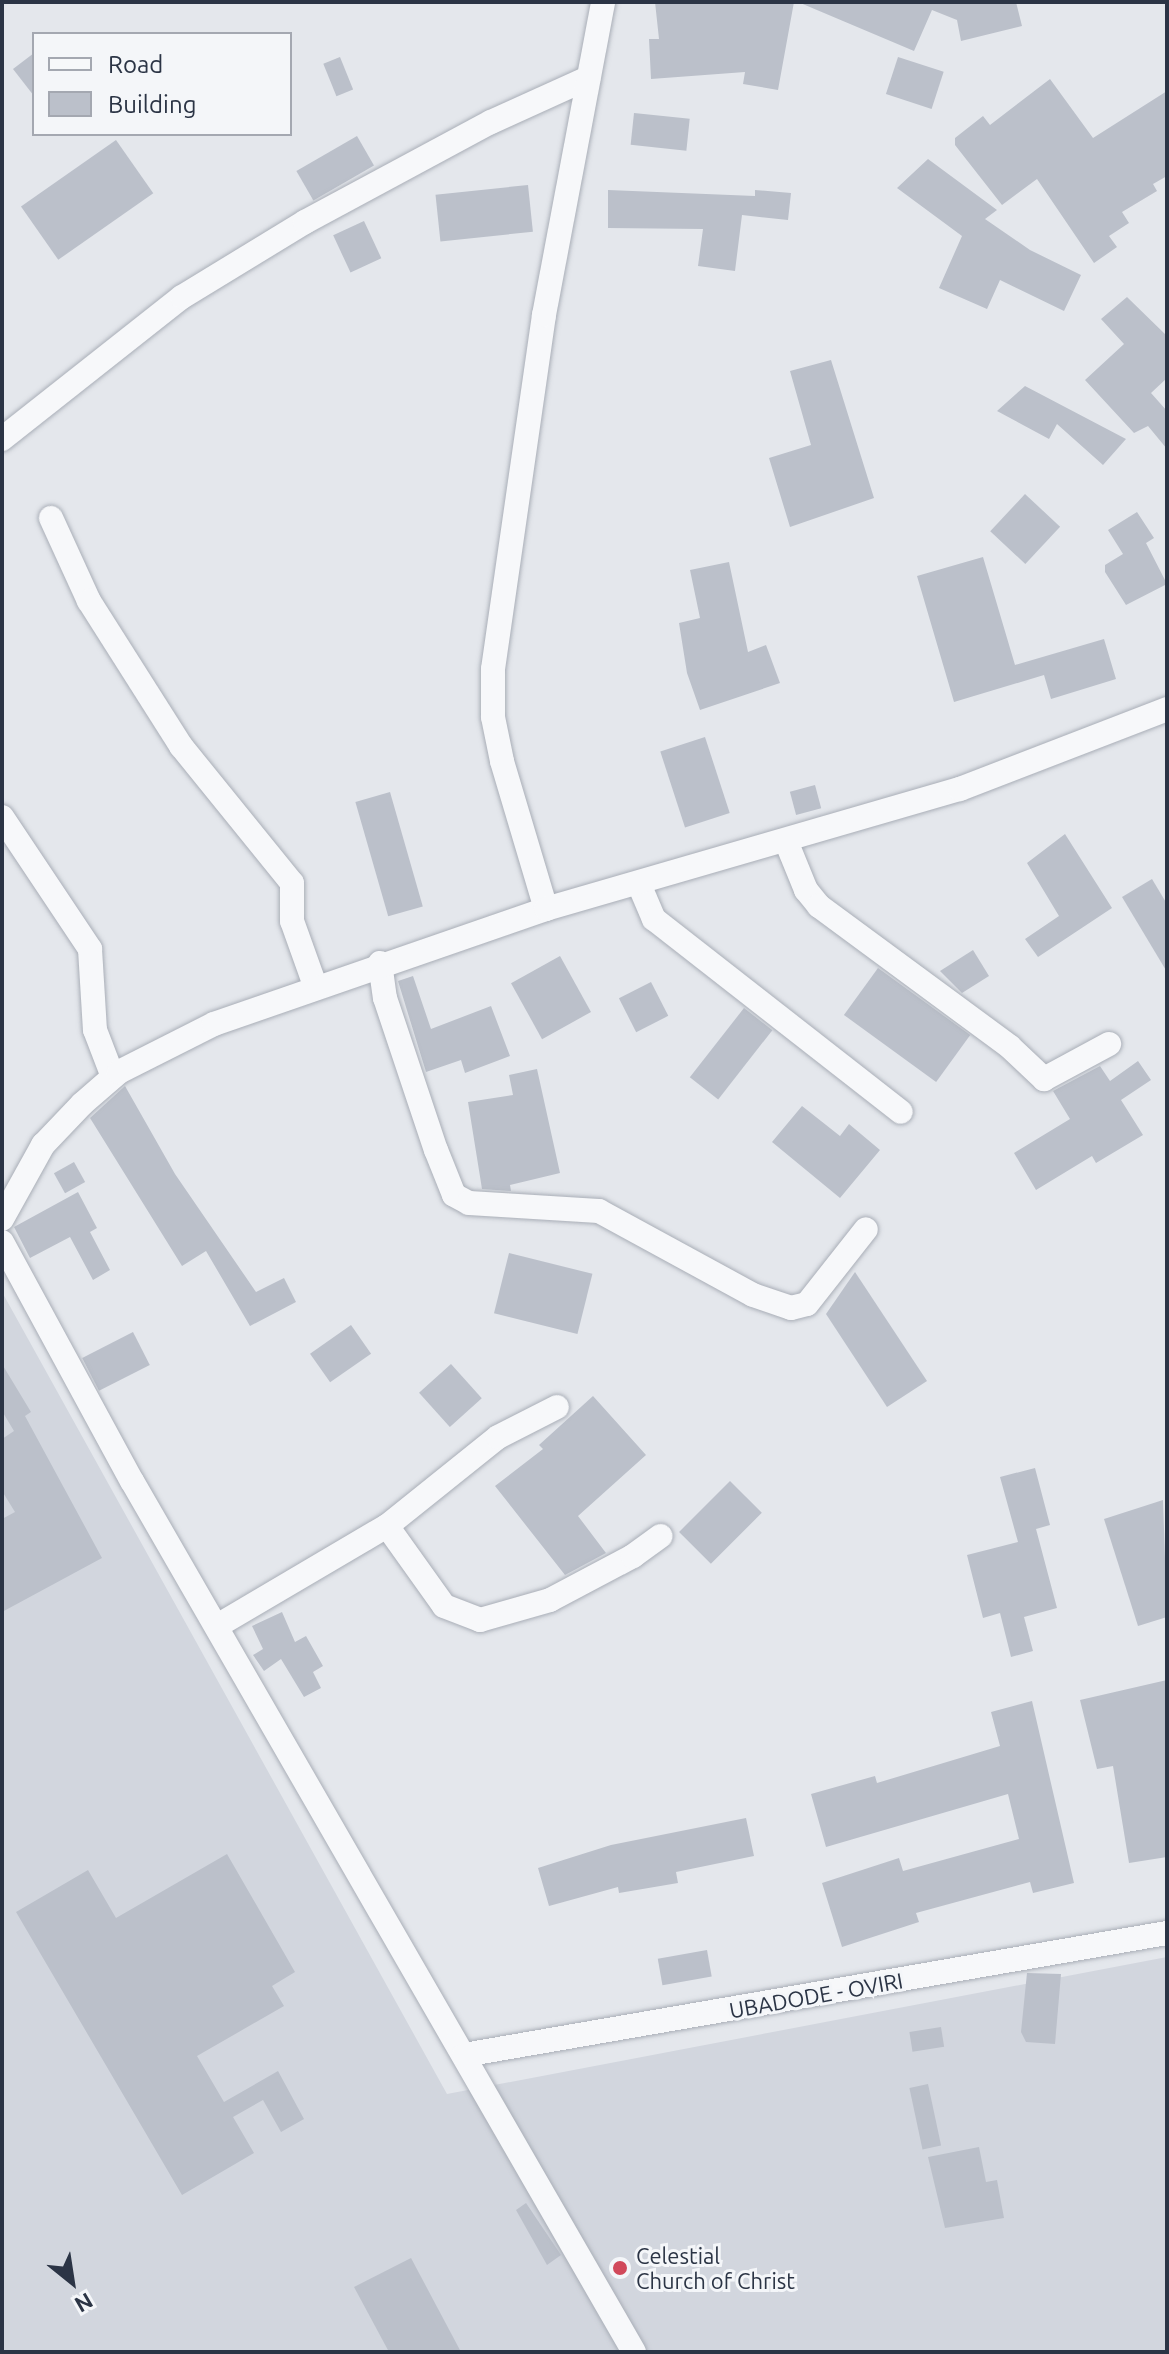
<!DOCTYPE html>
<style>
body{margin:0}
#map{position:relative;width:1169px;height:2354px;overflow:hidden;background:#e4e7ec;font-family:Ubuntu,sans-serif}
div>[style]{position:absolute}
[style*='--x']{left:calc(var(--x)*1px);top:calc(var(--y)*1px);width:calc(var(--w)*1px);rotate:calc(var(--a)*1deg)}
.built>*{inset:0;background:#d2d6de}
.building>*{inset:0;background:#bbc0ca;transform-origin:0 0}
.roads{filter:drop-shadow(0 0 2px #a9aeb7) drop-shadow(0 0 2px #a9aeb7)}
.street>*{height:24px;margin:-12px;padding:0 12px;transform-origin:12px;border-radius:12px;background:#f7f8fa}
.dots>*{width:22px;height:22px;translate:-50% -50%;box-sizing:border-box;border:4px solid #f4f6f9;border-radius:50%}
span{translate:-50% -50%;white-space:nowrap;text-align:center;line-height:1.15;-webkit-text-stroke:6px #f4f6f9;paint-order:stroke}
.street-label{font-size:22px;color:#2b3445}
.poi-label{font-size:22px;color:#2b3445}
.left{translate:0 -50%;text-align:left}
.frame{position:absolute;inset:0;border:4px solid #2b3445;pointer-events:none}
.legend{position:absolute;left:32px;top:32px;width:260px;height:104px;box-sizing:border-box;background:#f4f6f9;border:2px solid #a4a8b1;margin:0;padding:10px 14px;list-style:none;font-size:24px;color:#2b3445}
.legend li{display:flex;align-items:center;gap:16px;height:40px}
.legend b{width:40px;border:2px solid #a4a8b1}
.north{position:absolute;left:32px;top:2242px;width:80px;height:80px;-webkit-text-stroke:6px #f4f6f9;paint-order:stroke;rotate:150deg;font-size:22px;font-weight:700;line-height:32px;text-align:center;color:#2b3445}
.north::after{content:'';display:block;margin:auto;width:28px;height:36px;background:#2b3445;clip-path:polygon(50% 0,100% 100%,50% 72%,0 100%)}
</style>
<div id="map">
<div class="built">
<div style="clip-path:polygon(2px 1292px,447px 2094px,1167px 1957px,1167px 2352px,2px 2352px)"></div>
</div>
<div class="building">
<div style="clip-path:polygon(655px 2px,794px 2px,778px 90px,743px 84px,745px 72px,651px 79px,649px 39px,659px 39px)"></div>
<div style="clip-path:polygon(798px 2px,1016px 2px,1022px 26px,961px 41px,957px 20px,932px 10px,914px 51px)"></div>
<div style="clip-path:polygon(34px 53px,34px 96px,13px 69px)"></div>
<div style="left:340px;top:57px;width:35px;height:18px;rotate:68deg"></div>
<div style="left:898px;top:57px;width:48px;height:39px;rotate:18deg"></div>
<div style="clip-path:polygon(1050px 79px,1093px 138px,1167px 91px,1167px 176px,1153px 184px,1157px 191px,1122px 212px,1129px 223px,1109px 236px,1117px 247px,1094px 263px,1037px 179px,1002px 205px,955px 145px,955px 138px,983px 116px,990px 125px)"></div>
<div style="left:634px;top:113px;width:56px;height:32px;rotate:6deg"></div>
<div style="left:357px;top:136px;width:34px;height:70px;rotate:60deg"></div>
<div style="left:116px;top:140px;width:65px;height:116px;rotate:55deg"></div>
<div style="clip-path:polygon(928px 159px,997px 210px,985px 219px,1030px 250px,1081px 275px,1064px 311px,1000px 280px,987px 309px,939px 288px,962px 236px,897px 188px)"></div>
<div style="left:528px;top:185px;width:47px;height:93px;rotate:84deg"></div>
<div style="clip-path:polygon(608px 190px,755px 196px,755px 190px,791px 193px,788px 220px,742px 215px,735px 271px,698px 266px,703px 229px,608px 228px)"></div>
<div style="left:364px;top:221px;width:41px;height:34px;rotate:65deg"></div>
<div style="clip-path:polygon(1127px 297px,1167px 336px,1167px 378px,1151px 393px,1167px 411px,1167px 449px,1148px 426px,1134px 433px,1085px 380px,1124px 344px,1101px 319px)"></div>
<div style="clip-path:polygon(831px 360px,874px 498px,790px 527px,769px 458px,811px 445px,790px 371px)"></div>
<div style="clip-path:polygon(1025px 386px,1126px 439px,1103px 465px,1057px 424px,1049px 439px,997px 411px)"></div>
<div style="left:1025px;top:494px;width:48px;height:51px;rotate:43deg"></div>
<div style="clip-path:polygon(1137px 512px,1154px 538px,1146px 543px,1167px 584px,1126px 605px,1105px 572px,1105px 565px,1123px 554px,1108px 530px)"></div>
<div style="clip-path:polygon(983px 557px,1015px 665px,1104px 639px,1116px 679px,1051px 699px,1044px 675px,954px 702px,917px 576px)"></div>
<div style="clip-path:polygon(729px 562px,748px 652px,766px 645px,780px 683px,700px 710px,687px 673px,679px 623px,700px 618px,690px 570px)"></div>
<div style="left:705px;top:737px;width:80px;height:47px;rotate:72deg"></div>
<div style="left:815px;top:785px;width:24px;height:26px;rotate:75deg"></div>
<div style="left:390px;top:792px;width:119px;height:36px;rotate:74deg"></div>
<div style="clip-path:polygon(1065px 834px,1112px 908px,1038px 957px,1025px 939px,1059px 916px,1027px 863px)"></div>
<div style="clip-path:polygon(1152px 879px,1167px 904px,1167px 972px,1122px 897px)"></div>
<div style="clip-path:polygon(973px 950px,989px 976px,962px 993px,940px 971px)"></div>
<div style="left:560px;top:956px;width:64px;height:56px;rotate:61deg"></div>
<div style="left:878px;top:968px;width:114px;height:58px;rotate:36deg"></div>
<div style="clip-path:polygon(413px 976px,431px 1029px,491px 1006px,510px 1056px,465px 1073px,461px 1060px,426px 1072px,398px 981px)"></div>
<div style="left:651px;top:982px;width:38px;height:36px;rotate:63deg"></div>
<div style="left:744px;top:1008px;width:36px;height:88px;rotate:38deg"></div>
<div style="clip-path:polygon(1138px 1061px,1151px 1080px,1121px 1100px,1143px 1135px,1096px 1163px,1092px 1156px,1036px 1190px,1014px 1153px,1070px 1119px,1053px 1091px,1100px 1066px,1110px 1081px)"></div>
<div style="clip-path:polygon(537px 1069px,560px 1173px,510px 1185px,511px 1191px,482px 1189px,468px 1102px,513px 1095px,509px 1075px)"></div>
<div style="clip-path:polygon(125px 1086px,175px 1174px,256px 1292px,284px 1278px,296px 1302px,250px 1326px,206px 1251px,182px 1266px,90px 1118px)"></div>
<div style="clip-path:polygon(802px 1106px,840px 1136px,849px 1124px,880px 1150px,840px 1198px,772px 1142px)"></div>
<div style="left:74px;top:1162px;width:23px;height:23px;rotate:61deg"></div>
<div style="clip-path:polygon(78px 1192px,97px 1228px,90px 1232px,110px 1270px,93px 1280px,70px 1237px,30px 1258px,14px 1227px)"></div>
<div style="left:509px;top:1253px;width:86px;height:62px;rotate:14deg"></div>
<div style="clip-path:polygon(855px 1272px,927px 1381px,887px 1407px,826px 1314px)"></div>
<div style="left:351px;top:1325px;width:35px;height:50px;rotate:55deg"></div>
<div style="left:133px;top:1332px;width:37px;height:57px;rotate:63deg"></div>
<div style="clip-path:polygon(2px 1364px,31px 1412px,25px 1416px,102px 1558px,2px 1612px,2px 1519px,15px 1512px,2px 1491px,2px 1439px,14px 1431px,2px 1411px)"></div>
<div style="left:451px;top:1364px;width:46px;height:43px;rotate:48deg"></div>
<div style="clip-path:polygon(593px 1396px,646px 1455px,578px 1516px,606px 1553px,565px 1575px,495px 1486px,543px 1449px,539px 1445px)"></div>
<div style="clip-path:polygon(1035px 1468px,1050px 1525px,1036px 1529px,1057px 1608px,1024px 1617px,1033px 1651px,1011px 1657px,1000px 1613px,983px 1618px,967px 1555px,1018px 1542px,1000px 1477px)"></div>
<div style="left:730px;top:1481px;width:45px;height:72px;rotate:45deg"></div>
<div style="clip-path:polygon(1163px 1500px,1167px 1617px,1138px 1626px,1104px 1519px)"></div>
<div style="clip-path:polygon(282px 1612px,295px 1642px,306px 1636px,323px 1666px,313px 1672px,321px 1688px,304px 1697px,281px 1659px,264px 1671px,253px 1655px,263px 1649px,252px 1626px)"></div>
<div style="clip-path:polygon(1167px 1680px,1167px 1857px,1129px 1863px,1113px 1766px,1097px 1769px,1080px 1700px)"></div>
<div style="clip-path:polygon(1032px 1701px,1074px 1883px,1033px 1893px,1030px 1882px,916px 1913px,919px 1922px,842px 1947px,822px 1883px,899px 1858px,903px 1871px,1019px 1839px,1008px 1794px,826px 1847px,811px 1794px,875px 1776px,877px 1783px,1000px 1746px,991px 1712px)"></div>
<div style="clip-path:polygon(746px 1818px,754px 1856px,676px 1872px,678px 1883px,619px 1893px,618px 1887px,549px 1906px,538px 1868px,611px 1845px)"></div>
<div style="clip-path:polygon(227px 1854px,295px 1972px,272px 1986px,284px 2006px,197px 2056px,224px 2102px,278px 2071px,304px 2119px,281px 2132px,263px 2100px,233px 2117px,254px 2153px,182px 2195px,16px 1912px,88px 1870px,116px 1918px)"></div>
<div style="left:707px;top:1950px;width:27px;height:50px;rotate:80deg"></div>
<div style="clip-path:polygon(1027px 1973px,1061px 1974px,1055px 2044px,1026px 2042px,1021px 2032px)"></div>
<div style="left:941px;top:2027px;width:20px;height:32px;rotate:81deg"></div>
<div style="left:928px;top:2084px;width:63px;height:19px;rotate:78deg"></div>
<div style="clip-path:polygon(979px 2147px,986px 2182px,997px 2180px,1004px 2218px,945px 2228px,928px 2157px)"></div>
<div style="clip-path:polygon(526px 2203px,561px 2255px,547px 2265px,516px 2210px)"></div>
<div style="clip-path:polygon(411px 2258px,461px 2352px,389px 2352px,354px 2287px)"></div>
</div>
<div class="roads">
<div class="street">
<div style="--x:2;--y:439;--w:229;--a:-38.3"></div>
<div style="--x:182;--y:297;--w:144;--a:-31.4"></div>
<div style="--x:305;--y:222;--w:211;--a:-28.3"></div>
<div style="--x:491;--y:122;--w:107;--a:-24.4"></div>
<div style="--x:51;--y:518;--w:91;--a:65.4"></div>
<div style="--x:89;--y:601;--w:172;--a:57.6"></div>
<div style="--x:181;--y:746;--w:176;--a:51"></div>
<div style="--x:292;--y:883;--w:38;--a:90"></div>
<div style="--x:292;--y:921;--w:71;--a:70.3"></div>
<div style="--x:2;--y:817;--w:159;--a:56.3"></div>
<div style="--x:90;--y:949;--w:81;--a:86.5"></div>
<div style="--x:95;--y:1030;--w:50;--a:69"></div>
<div style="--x:786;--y:841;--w:53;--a:67.8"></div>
<div style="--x:806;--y:890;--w:21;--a:51"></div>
<div style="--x:819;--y:906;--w:237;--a:36.4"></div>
<div style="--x:1010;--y:1047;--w:47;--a:43.3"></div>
<div style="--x:1044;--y:1079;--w:74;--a:-28.3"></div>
<div style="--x:639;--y:884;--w:38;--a:67"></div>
<div style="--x:654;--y:919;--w:313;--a:38"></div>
<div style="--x:546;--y:909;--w:154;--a:-106.6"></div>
<div style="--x:502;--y:761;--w:45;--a:-101.6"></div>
<div style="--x:493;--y:717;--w:48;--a:-90"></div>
<div style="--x:493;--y:669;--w:358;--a:-81.8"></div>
<div style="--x:544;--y:315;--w:319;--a:-79.3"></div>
<div style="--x:380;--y:963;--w:35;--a:82"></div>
<div style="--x:385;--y:998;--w:160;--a:71.5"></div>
<div style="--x:436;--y:1150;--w:48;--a:68.2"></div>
<div style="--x:454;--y:1195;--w:17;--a:28"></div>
<div style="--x:469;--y:1203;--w:130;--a:3.5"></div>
<div style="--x:599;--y:1211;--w:175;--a:28.6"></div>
<div style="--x:753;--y:1295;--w:40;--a:18.9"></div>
<div style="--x:791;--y:1308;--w:16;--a:-14"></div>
<div style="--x:807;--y:1304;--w:95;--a:-51.8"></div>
<div style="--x:2;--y:1219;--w:85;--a:-61"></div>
<div style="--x:43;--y:1145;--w:57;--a:-46.4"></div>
<div style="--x:82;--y:1104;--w:49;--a:-40.9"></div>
<div style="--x:119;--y:1072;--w:106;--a:-26.8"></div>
<div style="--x:214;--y:1024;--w:351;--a:-19.1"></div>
<div style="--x:546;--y:909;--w:431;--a:-16.2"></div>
<div style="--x:960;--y:789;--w:222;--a:-21.1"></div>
<div style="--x:2;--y:1242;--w:272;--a:61.5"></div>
<div style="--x:132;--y:1481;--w:1005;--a:60.04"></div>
<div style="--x:387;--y:1526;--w:98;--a:54.5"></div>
<div style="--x:444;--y:1606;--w:39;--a:21"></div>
<div style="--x:480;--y:1620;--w:73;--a:-15.9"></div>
<div style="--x:550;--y:1600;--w:94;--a:-27.9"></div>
<div style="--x:633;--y:1556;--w:34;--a:-36"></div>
<div style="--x:217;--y:1626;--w:197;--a:-30.5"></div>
<div style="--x:387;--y:1526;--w:142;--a:-38.7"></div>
<div style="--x:498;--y:1437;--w:66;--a:-27"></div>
<div style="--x:464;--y:2055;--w:714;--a:-9.85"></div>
</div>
</div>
<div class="dots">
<div style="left:620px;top:2268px;background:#d1495b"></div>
</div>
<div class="street-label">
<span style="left:816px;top:1995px;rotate:-10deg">UBADODE - OVIRI</span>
</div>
<div class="poi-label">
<span class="left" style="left:636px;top:2268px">Celestial<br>Church of Christ</span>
</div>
<div class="frame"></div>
<ul class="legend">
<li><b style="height:10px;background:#f7f8fa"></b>Road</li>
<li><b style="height:22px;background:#bbc0ca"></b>Building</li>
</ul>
<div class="north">N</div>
</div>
